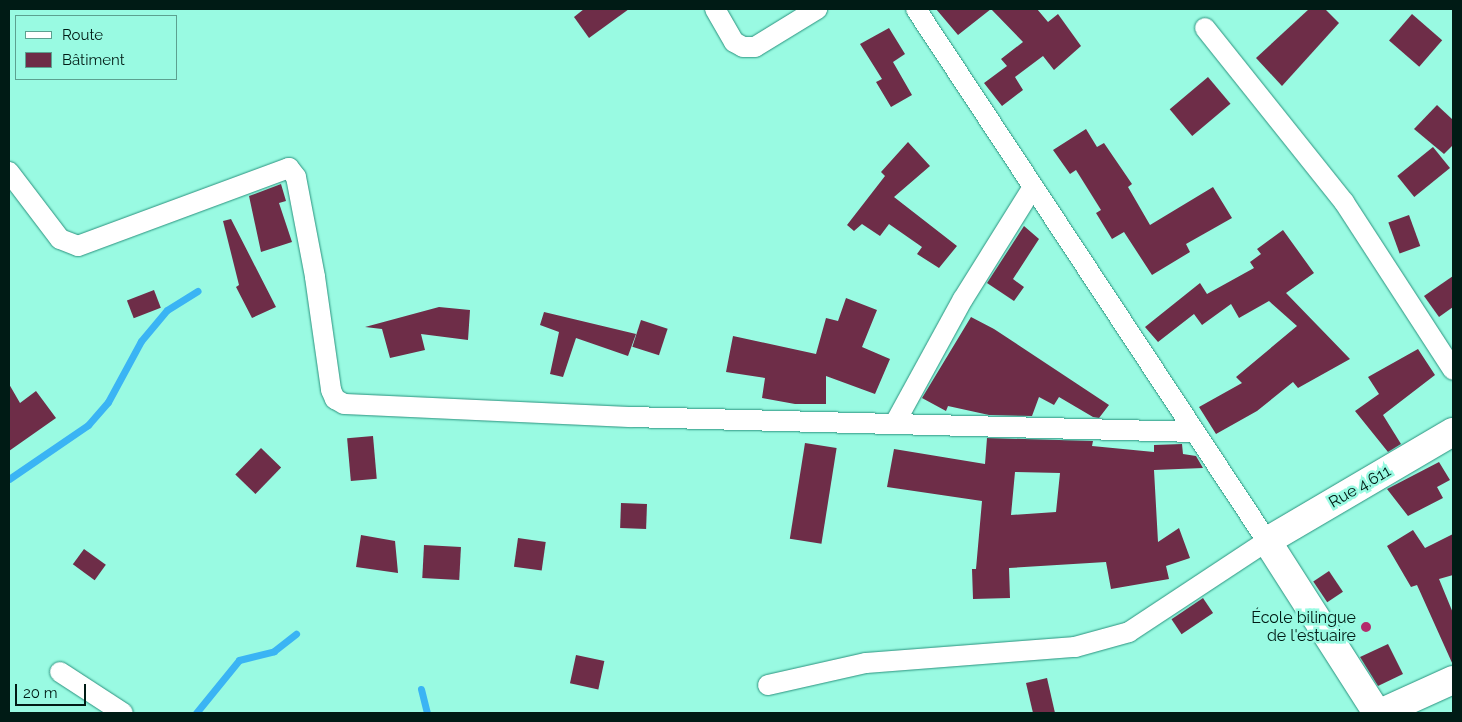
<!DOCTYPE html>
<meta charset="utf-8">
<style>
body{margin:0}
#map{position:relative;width:1462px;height:722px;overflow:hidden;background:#99fae2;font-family:Raleway,sans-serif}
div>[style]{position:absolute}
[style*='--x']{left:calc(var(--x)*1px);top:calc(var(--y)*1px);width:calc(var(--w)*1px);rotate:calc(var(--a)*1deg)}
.stream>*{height:7px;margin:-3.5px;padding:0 3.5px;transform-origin:3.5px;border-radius:3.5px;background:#3ab4f4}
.building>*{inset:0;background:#6e2d48;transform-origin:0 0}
.roads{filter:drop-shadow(0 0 1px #2a927e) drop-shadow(0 0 1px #2a927e)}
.street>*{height:20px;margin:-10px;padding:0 10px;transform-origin:10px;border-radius:10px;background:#fff}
.secondary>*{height:28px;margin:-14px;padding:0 14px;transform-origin:14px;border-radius:14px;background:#fff}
.dots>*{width:14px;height:14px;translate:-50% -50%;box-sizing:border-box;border:2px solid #99fae2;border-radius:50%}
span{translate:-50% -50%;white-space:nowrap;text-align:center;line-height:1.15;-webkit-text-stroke:5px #99fae2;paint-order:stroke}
.street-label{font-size:16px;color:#001b15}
.poi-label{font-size:16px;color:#001b15}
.right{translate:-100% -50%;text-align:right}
.frame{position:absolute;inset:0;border:10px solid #001b15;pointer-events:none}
.legend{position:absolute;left:15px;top:15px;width:162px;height:65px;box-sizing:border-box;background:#99fae2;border:1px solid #5ca190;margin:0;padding:6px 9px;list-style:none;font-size:15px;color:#001b15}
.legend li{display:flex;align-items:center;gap:10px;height:25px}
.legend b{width:25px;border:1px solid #5ca190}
.scale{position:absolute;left:15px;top:684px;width:71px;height:22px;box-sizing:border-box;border:2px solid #001b15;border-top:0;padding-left:6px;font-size:15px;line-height:18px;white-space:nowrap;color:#001b15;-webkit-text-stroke:4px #99fae2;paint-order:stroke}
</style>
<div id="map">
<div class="stream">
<div style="--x:9;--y:479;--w:96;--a:-34.4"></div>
<div style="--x:88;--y:425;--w:30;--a:-49"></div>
<div style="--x:108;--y:402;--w:69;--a:-61.6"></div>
<div style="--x:141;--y:341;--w:40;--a:-50"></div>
<div style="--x:167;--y:310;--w:36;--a:-32"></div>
<div style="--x:421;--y:689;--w:25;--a:76"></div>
<div style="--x:196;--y:713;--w:68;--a:-50.9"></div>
<div style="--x:239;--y:660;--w:36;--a:-14"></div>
<div style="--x:274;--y:651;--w:28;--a:-38"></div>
</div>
<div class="building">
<div style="clip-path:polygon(584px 9px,629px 9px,589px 38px,574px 17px)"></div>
<div style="clip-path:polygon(936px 9px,1037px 9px,1048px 22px,1058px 14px,1081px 46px,1054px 70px,1043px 56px,1015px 77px,1023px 90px,1002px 106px,984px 83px,1007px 66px,1001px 59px,1023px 42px,991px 9px,958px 35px)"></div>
<div style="clip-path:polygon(1309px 9px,1325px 9px,1339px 23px,1282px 86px,1256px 58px)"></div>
<div style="left:1412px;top:14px;width:40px;height:35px;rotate:41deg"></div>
<div style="clip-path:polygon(889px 28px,905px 54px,893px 62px,912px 95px,891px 107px,876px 82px,882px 79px,860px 44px)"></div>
<div style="left:1208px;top:77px;width:35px;height:50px;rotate:50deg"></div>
<div style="clip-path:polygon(1437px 105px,1453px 120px,1453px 145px,1444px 154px,1414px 129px)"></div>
<div style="clip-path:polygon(1086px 129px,1097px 147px,1104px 143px,1132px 184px,1128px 187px,1150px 225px,1213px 187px,1232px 218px,1186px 244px,1190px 252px,1152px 275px,1124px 232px,1112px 239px,1096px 213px,1101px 210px,1076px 170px,1070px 174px,1053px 150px)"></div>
<div style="clip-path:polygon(908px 142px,930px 166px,894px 197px,957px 246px,939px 268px,917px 254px,922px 247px,889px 224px,880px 236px,862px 224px,854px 231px,847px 225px,885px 176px,881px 172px)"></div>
<div style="left:1433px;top:147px;width:27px;height:46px;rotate:51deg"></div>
<div style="clip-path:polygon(281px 184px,286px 201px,279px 203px,292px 242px,261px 252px,249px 196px)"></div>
<div style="left:1409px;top:215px;width:33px;height:22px;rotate:70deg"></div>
<div style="clip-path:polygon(231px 219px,276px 307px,252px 318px,236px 287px,239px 285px,223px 221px)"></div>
<div style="clip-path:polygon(1024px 226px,1039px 239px,1013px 279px,1024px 287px,1014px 301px,987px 283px)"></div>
<div style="clip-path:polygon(1283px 230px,1314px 273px,1286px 293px,1350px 359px,1298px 388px,1293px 382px,1257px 411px,1216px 434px,1199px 407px,1242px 383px,1236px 377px,1297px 326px,1269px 301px,1239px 318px,1231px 304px,1202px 325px,1194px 314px,1158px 342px,1145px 327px,1200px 283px,1207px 294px,1254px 268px,1250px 262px,1261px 254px,1257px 249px)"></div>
<div style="clip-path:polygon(1453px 276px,1453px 307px,1439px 317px,1424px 296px)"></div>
<div style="left:154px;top:290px;width:19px;height:29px;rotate:69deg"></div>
<div style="clip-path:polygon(846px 298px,877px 310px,862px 347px,890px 359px,875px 394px,826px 376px,826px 404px,795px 404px,762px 398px,765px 378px,726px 372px,733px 336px,816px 354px,826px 318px,838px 321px)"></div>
<div style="clip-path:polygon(439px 307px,470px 310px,468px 340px,421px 334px,425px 350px,390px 358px,382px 329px,365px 327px)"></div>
<div style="clip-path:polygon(544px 312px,636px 334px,628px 356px,576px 338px,563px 377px,550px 374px,559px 332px,540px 325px)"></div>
<div style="clip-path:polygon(971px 317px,994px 329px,1109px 405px,1099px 418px,1093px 417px,1059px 397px,1054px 405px,1039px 397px,1032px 416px,989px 415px,948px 406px,946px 411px,922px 398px)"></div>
<div style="left:641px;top:320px;width:28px;height:28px;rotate:18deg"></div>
<div style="clip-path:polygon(1418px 349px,1435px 375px,1383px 415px,1401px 444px,1388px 452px,1355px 411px,1379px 394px,1368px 377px)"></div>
<div style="clip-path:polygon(9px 384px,20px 403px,36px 391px,56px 418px,9px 451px)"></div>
<div style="left:373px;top:436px;width:43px;height:26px;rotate:85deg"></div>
<div style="clip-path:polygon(evenodd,987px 438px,1093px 441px,1092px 446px,1154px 452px,1154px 445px,1182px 444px,1183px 454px,1196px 456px,1203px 468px,1154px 470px,1158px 542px,1179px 528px,1190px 558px,1166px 566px,1169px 579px,1111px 589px,1106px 562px,1009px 568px,1010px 598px,973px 599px,972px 569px,976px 569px,982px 501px,887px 487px,894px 449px,985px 464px,987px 438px,1015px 472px,1060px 473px,1056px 512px,1011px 515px,1015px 472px)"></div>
<div style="left:805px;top:443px;width:32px;height:97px;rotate:9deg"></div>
<div style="left:261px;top:448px;width:28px;height:37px;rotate:44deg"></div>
<div style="clip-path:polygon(1439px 462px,1450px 480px,1437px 487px,1443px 498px,1408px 516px,1387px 489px)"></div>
<div style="left:621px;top:503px;width:26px;height:25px;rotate:2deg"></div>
<div style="clip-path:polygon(1413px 530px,1425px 548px,1453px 534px,1453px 575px,1439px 579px,1453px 613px,1453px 665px,1417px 585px,1411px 587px,1387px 546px)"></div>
<div style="clip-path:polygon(361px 535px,395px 541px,398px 573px,356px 567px)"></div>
<div style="left:518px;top:538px;width:28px;height:29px;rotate:8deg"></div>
<div style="left:424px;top:545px;width:37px;height:33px;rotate:3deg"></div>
<div style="left:84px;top:549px;width:27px;height:19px;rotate:36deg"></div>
<div style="left:1329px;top:571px;width:25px;height:19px;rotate:56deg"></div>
<div style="left:1203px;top:598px;width:18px;height:38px;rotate:56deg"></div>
<div style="clip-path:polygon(1388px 644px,1403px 674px,1378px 686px,1360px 657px)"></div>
<div style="left:576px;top:655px;width:29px;height:29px;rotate:12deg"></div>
<div style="clip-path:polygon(1047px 678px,1055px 713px,1033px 713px,1026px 683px)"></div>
</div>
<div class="roads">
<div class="street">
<div style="--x:715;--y:9;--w:38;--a:60"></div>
<div style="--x:734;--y:42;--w:10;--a:29"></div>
<div style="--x:743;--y:47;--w:12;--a:0"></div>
<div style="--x:755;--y:47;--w:73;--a:-31.5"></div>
<div style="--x:1205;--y:28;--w:223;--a:51.4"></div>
<div style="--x:1344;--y:202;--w:200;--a:57"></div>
<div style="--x:9;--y:172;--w:84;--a:52.7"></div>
<div style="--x:60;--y:239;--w:19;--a:21"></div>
<div style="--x:78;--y:246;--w:225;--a:-20.3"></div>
<div style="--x:289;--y:168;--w:11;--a:52"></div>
<div style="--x:296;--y:177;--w:102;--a:79.2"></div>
<div style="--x:315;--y:277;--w:114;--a:81.9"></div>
<div style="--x:331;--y:390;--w:10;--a:66"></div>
<div style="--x:335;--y:399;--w:10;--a:29"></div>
<div style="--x:344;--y:404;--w:286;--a:2.6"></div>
<div style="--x:630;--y:417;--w:565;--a:1.52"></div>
<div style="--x:895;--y:423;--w:141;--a:-61.3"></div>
<div style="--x:963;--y:299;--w:132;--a:-58"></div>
<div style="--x:60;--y:672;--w:75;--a:33.1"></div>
<div style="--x:768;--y:685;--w:100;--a:-12.7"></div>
<div style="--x:866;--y:663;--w:210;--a:-4.4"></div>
<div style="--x:1075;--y:647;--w:56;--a:-15.5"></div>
<div style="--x:1129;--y:632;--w:165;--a:-33.4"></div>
<div style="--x:1267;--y:541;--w:637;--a:-123.42"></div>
</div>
<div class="secondary">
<div style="--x:1377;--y:713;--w:204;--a:-122.6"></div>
<div style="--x:1267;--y:541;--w:216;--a:-30.4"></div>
<div style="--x:1380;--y:713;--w:80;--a:-24.3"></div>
</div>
</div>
<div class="dots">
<div style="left:1366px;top:627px;background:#b32b6b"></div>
</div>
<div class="street-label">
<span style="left:1360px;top:487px;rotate:-30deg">Rue 4.611</span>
</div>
<div class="poi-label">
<span class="right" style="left:1356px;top:627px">École bilingue<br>de l'estuaire</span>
</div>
<div class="frame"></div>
<ul class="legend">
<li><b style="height:6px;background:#fff"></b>Route</li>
<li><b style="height:14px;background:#6e2d48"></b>Bâtiment</li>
</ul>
<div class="scale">20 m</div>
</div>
